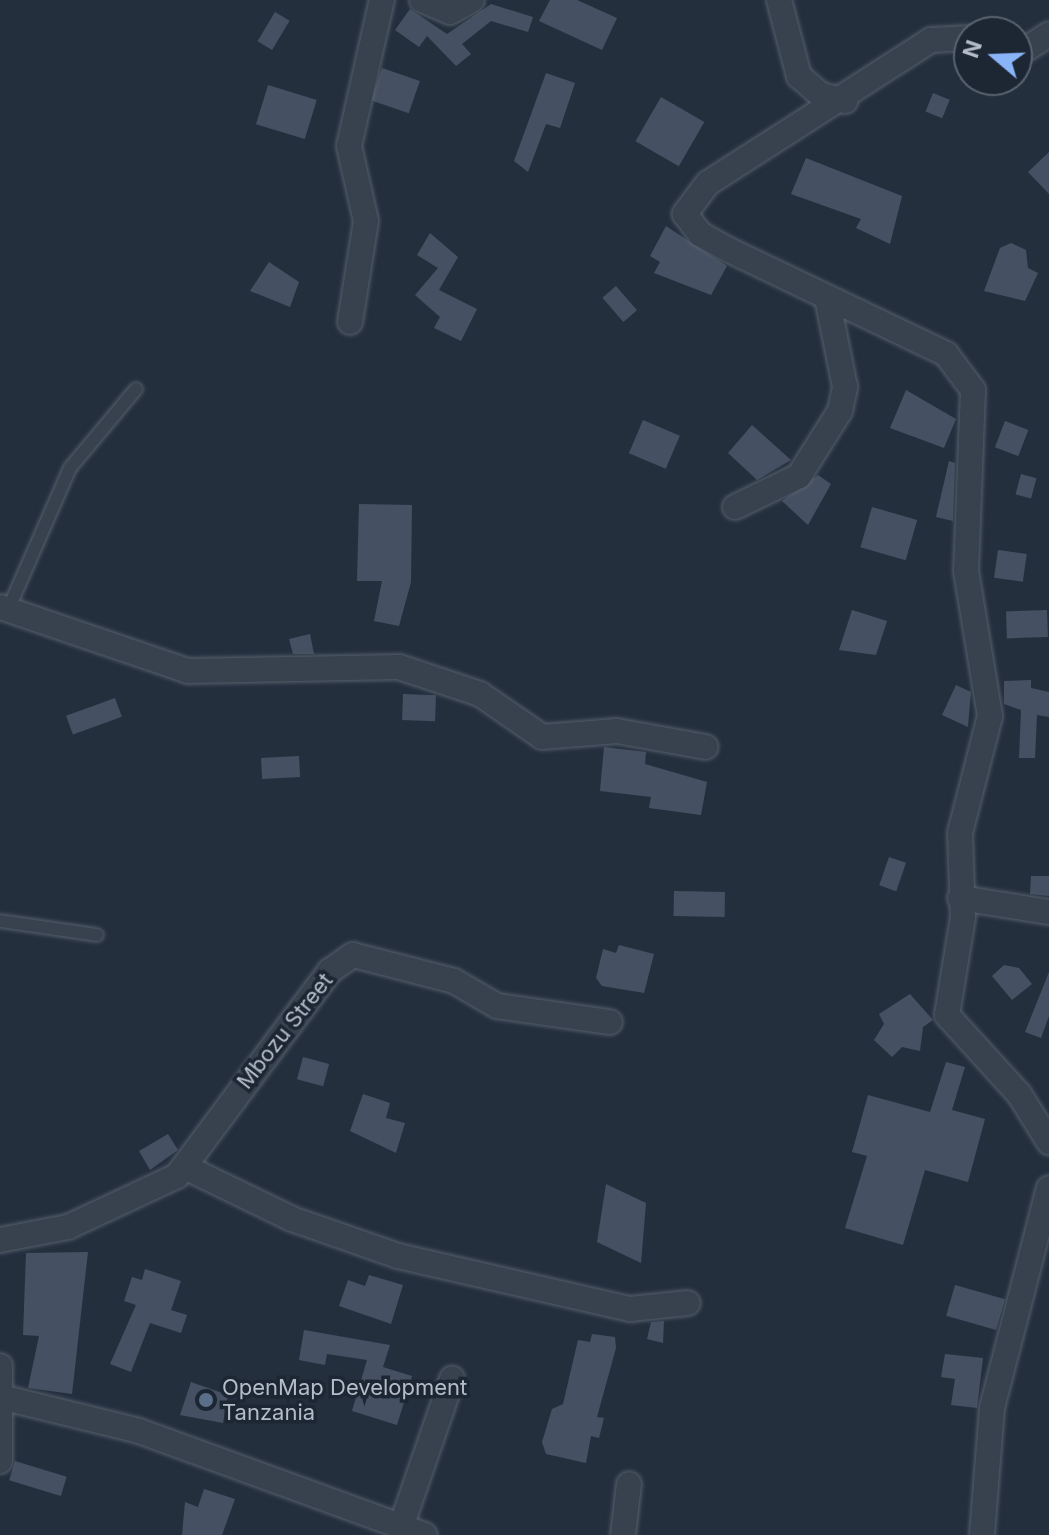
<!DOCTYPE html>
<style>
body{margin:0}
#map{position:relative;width:1049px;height:1535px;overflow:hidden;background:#242f3e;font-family:Inter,sans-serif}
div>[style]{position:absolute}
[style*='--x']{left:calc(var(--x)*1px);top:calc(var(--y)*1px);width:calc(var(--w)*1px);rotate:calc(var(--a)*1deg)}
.building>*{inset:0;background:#455162;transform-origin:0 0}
.roads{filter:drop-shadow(0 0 2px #565f6c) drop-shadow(0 0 2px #565f6c)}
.lane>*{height:12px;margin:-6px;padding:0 6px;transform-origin:6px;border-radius:6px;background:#38414e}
.street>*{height:24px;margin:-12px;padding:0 12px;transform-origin:12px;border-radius:12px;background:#38414e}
.dots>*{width:22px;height:22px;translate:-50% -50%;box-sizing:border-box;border:4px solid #1d2633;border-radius:50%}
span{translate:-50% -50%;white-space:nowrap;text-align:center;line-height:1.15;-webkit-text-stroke:7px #1d2633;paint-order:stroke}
.street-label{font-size:22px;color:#b4bcc9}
.poi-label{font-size:22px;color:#b4bcc9}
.left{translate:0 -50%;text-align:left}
.north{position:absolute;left:953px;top:16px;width:80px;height:80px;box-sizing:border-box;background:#1d2633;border:2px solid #59626f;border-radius:50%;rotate:289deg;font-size:22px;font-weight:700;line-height:32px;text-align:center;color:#b4bcc9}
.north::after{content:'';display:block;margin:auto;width:28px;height:36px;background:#8ab4f8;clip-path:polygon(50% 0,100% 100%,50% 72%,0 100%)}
</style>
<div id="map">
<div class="building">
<div style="clip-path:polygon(550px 0,577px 0,617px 18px,602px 50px,539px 21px)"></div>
<div style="clip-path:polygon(491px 4px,533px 17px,528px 32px,491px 21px,462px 44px,471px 54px,456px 66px,427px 36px,419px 47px,395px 30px,410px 9px,447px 34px)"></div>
<div style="left:275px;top:12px;width:17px;height:34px;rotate:31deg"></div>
<div style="left:382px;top:68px;width:40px;height:34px;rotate:19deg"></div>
<div style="clip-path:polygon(546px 73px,575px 83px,560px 128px,546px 124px,528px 172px,514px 161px)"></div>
<div style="left:268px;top:85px;width:51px;height:41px;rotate:17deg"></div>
<div style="left:933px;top:93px;width:18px;height:20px;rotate:22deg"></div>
<div style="left:661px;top:97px;width:50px;height:51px;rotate:30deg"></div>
<div style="clip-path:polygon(1049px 152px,1049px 194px,1028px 172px)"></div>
<div style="clip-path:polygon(806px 158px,902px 196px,890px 244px,856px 228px,861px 219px,791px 194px)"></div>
<div style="clip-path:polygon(666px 226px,727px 266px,711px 295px,654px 273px,660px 262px,650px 256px)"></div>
<div style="clip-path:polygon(430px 233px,458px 257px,439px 290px,477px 309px,461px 341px,434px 328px,440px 317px,415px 295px,438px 268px,417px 255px)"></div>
<div style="clip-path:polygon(1011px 243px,1026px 250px,1028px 268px,1038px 273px,1025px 301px,984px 291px,1000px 248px)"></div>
<div style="clip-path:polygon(269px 262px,299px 282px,290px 307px,250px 291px)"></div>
<div style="left:616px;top:286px;width:32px;height:18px;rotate:49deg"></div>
<div style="clip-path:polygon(906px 390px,956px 419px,944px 448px,890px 428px)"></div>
<div style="left:643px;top:420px;width:40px;height:36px;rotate:23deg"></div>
<div style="left:1005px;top:421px;width:25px;height:28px;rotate:21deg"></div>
<div style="clip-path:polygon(752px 425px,791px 460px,757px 480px,728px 453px)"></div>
<div style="clip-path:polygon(949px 461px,955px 463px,953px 521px,936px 517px)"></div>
<div style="left:1021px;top:474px;width:16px;height:21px;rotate:15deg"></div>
<div style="clip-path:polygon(818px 475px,831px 484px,808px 525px,782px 501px)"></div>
<div style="clip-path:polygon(359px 504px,412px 505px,411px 582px,399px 626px,374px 621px,382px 581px,357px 581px)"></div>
<div style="left:872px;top:507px;width:47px;height:42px;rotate:16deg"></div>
<div style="left:998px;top:550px;width:29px;height:28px;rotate:8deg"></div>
<div style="clip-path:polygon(852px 610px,887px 621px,876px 655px,839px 650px)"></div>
<div style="left:1047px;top:610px;width:27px;height:41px;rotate:88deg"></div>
<div style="clip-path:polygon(310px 634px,314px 654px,293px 654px,289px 639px)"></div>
<div style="clip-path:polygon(1031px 680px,1031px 688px,1049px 692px,1049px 717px,1037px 715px,1035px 758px,1019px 758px,1021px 710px,1004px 704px,1004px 681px)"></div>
<div style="clip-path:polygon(956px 685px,971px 692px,968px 727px,942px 715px)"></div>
<div style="left:403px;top:694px;width:33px;height:26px;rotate:2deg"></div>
<div style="left:115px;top:698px;width:20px;height:52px;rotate:70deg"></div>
<div style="clip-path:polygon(604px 747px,646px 752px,645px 764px,707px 782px,701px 815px,649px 808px,651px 797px,600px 791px)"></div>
<div style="left:299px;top:756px;width:21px;height:38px;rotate:87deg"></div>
<div style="left:889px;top:857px;width:18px;height:30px;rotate:19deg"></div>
<div style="clip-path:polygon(1031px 876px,1049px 876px,1049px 896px,1030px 894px)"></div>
<div style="left:674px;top:891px;width:51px;height:25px;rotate:1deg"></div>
<div style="clip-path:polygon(619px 945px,654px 954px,644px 993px,602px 986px,596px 978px,603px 949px,616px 953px)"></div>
<div style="clip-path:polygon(1004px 965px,1019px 968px,1032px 984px,1012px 1000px,992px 976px)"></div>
<div style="clip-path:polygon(1049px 972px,1049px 1016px,1041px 1038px,1025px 1032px)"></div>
<div style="clip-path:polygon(910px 994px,933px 1020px,923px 1027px,920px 1051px,902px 1047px,892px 1057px,874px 1040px,884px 1024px,879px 1014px)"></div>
<div style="left:303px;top:1057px;width:27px;height:23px;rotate:15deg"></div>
<div style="clip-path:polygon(946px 1062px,965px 1067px,952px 1110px,985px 1119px,968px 1182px,925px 1170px,903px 1245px,845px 1228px,867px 1156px,852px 1152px,868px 1095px,930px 1112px)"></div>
<div style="clip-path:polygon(363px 1094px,390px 1103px,386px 1118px,405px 1123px,396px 1153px,350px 1131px)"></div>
<div style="clip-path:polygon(168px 1134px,178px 1150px,150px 1170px,139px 1151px)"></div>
<div style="clip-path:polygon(606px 1184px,646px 1203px,641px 1263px,597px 1242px)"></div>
<div style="clip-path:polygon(88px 1252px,72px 1394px,28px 1388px,39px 1336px,23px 1335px,26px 1253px)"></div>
<div style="clip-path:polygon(145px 1269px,181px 1281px,171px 1310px,187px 1315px,181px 1333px,150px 1323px,131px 1372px,110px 1364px,136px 1305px,124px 1301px,132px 1277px,142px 1280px)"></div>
<div style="clip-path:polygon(369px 1275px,403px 1285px,391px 1324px,339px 1306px,348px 1280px,365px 1286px)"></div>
<div style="left:955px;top:1285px;width:52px;height:32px;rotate:16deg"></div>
<div style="clip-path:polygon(664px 1321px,663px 1343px,647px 1339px,651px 1322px)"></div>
<div style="clip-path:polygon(304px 1330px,390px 1345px,383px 1367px,412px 1376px,397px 1425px,352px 1411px,367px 1360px,327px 1354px,325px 1365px,299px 1360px)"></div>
<div style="clip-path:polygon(592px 1334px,615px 1337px,616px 1348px,597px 1417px,604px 1418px,599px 1438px,591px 1436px,586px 1463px,546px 1454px,542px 1442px,552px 1409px,563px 1404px,578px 1340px,590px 1342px)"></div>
<div style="clip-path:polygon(945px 1354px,983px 1358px,977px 1408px,951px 1405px,955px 1379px,941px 1377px)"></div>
<div style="clip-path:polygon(191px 1382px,228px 1395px,223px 1423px,180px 1415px)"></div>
<div style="left:15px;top:1461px;width:54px;height:20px;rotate:17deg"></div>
<div style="clip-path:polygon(204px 1489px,235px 1499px,222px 1535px,182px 1535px,185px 1502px,198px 1507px)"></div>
</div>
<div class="roads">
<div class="lane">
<div style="--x:8;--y:610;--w:155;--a:-66.4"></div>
<div style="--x:70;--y:468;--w:103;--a:-50.1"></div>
<div style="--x:0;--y:921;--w:98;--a:8.2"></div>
</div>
<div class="street">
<div style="--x:422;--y:0;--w:30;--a:23"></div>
<div style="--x:450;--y:12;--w:25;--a:-29"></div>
<div style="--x:779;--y:0;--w:79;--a:75.3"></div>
<div style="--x:799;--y:76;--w:29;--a:41"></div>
<div style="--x:821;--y:95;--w:25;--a:14"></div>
<div style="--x:969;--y:38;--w:38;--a:177"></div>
<div style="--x:931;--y:40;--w:265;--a:147.3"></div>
<div style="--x:708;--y:183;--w:39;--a:127"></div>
<div style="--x:685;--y:214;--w:25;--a:53"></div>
<div style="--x:700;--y:234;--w:33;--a:29"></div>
<div style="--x:729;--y:250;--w:241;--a:25.6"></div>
<div style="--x:946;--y:354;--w:45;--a:53.1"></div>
<div style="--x:973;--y:390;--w:181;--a:92.2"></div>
<div style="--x:966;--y:571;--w:147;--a:80.6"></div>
<div style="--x:990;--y:716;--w:121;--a:104.4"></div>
<div style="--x:960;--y:833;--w:84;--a:88"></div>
<div style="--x:963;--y:917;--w:99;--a:99.3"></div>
<div style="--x:947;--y:1015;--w:107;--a:47.7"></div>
<div style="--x:1019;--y:1094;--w:57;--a:58"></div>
<div style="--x:1017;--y:55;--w:38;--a:-33"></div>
<div style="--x:350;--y:322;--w:102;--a:-81"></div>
<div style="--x:366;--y:221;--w:77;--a:-102.8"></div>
<div style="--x:349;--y:146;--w:150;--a:-77.3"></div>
<div style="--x:735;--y:507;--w:71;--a:-25.8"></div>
<div style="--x:799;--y:476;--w:77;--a:-57.8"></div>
<div style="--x:840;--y:411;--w:25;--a:-78"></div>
<div style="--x:845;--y:387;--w:91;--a:-101.4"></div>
<div style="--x:0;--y:607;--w:199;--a:18.8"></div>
<div style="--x:188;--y:671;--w:211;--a:-1.1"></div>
<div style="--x:399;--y:667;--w:85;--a:18.4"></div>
<div style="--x:480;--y:694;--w:75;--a:34.7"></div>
<div style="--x:542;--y:737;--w:75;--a:-4.6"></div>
<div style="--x:617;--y:731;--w:90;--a:10.2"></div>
<div style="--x:960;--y:898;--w:90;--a:8.9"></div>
<div style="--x:187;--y:1168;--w:117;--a:25.9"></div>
<div style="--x:292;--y:1219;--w:112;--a:19.2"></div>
<div style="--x:398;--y:1256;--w:238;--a:12.9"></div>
<div style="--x:630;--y:1309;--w:58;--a:-5.9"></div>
<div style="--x:0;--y:1240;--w:69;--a:-10.8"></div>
<div style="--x:68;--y:1227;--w:120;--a:-25.1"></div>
<div style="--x:177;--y:1176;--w:256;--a:-53.3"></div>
<div style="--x:330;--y:971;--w:28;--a:-35"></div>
<div style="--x:353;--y:955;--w:104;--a:14.4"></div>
<div style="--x:454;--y:981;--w:50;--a:30.2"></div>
<div style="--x:497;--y:1006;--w:114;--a:8.1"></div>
<div style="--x:0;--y:1366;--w:95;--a:90"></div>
<div style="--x:5;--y:1398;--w:138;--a:13.8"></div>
<div style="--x:139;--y:1431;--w:304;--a:20"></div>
<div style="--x:401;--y:1527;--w:157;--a:-71"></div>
<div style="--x:623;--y:1535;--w:51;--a:-83.3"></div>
<div style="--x:982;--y:1535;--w:127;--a:-85.5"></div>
<div style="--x:992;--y:1408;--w:227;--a:-75.5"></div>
</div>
</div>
<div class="dots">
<div style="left:206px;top:1400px;background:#5c6f8a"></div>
</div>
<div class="street-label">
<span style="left:285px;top:1031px;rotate:-52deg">Mbozu Street</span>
</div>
<div class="poi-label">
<span class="left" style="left:222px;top:1400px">OpenMap Development<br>Tanzania</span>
</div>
<div class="north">N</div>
</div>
